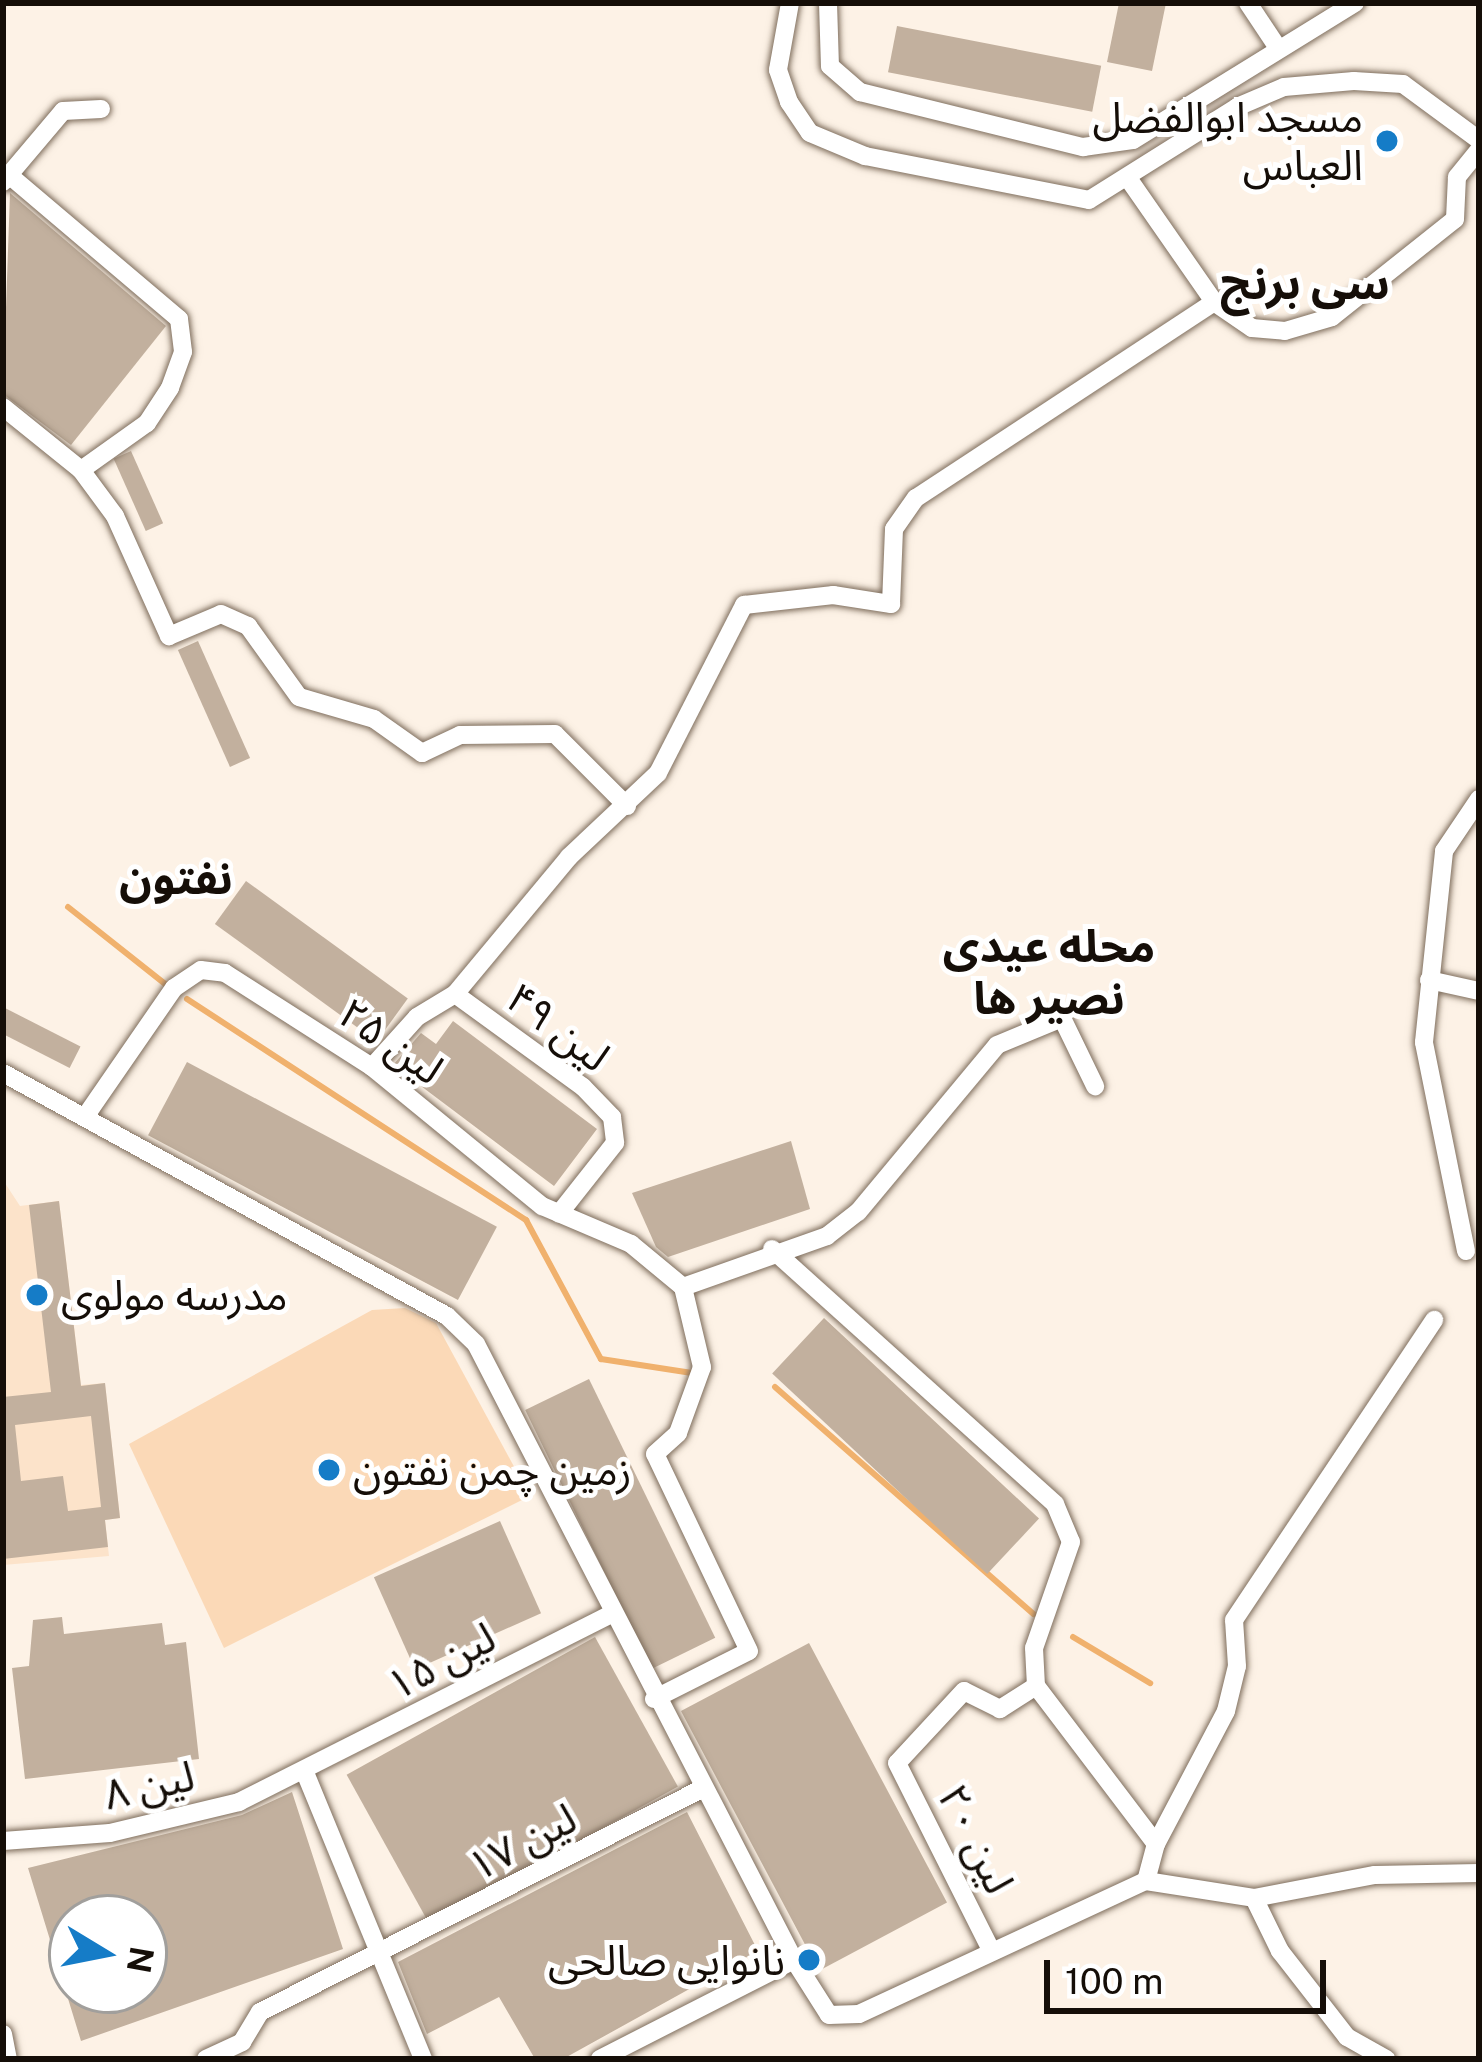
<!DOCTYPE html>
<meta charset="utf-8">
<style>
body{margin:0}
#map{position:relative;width:1482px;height:2062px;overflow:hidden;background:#fdf2e6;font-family:"Public Sans","Noto Sans Arabic",sans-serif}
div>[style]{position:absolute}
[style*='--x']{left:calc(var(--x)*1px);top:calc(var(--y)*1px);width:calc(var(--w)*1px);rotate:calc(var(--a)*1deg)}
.built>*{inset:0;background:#fce3ca}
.green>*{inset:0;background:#fbd9b7}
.stream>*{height:6px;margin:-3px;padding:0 3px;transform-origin:3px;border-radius:3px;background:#f0b16d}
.building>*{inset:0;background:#c2b09e;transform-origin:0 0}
.roads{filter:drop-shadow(0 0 3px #7e6d5c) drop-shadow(0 0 3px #7e6d5c)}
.street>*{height:18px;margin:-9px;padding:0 9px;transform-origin:9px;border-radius:9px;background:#fff}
.dots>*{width:33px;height:33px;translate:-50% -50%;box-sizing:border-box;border:6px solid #fff;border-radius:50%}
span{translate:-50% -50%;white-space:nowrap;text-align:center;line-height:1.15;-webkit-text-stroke:10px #fff;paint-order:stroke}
.poi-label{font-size:42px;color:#150e08}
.right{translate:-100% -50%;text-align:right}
.left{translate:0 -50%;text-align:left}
.street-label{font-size:42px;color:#150e08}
.neighbourhood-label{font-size:45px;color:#150e08;font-weight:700}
.frame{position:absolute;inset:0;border:6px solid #150e08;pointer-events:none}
.north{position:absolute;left:48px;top:1894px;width:120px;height:120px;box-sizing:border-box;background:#fff;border:3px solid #a19f9c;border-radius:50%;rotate:100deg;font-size:33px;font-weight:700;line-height:48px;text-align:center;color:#150e08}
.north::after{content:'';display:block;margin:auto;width:42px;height:54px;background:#157cc7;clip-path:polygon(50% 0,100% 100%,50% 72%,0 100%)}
.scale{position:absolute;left:1044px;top:1960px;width:282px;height:54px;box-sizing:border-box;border:6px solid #150e08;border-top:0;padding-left:15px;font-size:36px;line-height:42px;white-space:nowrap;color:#150e08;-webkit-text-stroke:9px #fff;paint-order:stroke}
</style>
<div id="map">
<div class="built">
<div style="clip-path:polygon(3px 1180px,20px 1206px,59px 1201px,81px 1385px,105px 1383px,120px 1518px,105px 1520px,109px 1556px,3px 1565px)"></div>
</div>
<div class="green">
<div style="clip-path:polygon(405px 1308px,436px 1323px,530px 1496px,224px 1648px,129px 1444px,372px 1310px)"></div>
</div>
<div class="stream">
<div style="--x:68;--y:907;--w:129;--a:38.4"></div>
<div style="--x:187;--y:999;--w:405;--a:33.1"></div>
<div style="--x:526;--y:1220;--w:158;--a:61.7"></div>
<div style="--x:601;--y:1359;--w:92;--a:8.7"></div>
<div style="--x:775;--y:1387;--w:344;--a:41.3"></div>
<div style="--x:1073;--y:1637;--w:90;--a:30.9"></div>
</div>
<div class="building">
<div style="clip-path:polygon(1119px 3px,1166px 3px,1152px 71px,1107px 62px)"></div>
<div style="left:897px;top:26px;width:208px;height:47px;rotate:11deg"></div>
<div style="clip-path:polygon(10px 193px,166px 326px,71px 445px,3px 394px)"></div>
<div style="left:131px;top:451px;width:79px;height:19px;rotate:66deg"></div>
<div style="left:198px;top:641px;width:128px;height:22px;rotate:66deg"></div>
<div style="left:246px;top:881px;width:200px;height:53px;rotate:36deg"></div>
<div style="left:3px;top:1007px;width:87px;height:24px;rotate:27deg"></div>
<div style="clip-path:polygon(453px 1021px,597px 1129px,554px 1186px,393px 1065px,421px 1033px,436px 1044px)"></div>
<div style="left:187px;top:1062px;width:351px;height:83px;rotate:28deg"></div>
<div style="clip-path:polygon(791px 1141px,810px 1209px,668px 1257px,656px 1247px,632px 1193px)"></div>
<div style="clip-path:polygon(evenodd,59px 1201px,81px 1386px,105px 1383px,120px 1518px,105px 1520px,108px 1547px,3px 1559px,3px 1397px,51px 1392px,29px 1205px,59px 1201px,91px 1416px,101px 1507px,68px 1511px,63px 1476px,21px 1481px,15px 1425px,91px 1416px)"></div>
<div style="left:824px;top:1318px;width:294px;height:76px;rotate:43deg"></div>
<div style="left:589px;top:1379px;width:288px;height:71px;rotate:64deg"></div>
<div style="left:500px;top:1521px;width:101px;height:138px;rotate:66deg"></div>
<div style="clip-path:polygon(62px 1617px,64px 1634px,162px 1623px,165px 1645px,186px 1642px,199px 1759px,25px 1779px,12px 1668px,29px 1666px,33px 1620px)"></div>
<div style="left:595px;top:1637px;width:171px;height:284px;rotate:61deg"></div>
<div style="left:809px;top:1643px;width:294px;height:145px;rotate:62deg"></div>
<div style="clip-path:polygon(evenodd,292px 1792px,343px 1949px,81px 2041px,28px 1868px,242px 1815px,292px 1792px,72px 1918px,144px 1918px,144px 1990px,72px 1990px,72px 1918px)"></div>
<div style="clip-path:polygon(687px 1812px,758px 1951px,563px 2059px,535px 2059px,499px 1997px,427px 2034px,398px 1962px)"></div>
</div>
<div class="roads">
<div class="street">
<div style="--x:790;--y:3;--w:68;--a:100.2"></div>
<div style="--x:778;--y:70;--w:34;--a:71"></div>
<div style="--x:789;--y:102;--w:37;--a:56"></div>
<div style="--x:810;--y:133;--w:60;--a:22.7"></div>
<div style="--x:865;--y:156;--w:228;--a:11.1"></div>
<div style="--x:1089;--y:200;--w:175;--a:-32.1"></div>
<div style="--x:1237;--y:107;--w:51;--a:-23.1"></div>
<div style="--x:1284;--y:87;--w:70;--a:-4.9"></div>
<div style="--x:1354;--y:81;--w:49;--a:3.5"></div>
<div style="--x:1403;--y:84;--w:94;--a:36.4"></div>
<div style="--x:828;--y:3;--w:63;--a:88.2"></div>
<div style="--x:830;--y:66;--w:40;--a:41"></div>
<div style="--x:860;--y:92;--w:230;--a:13.9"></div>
<div style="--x:1083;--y:147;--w:50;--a:-8"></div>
<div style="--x:1133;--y:140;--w:261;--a:-31.7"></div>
<div style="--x:1248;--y:3;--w:54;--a:56.3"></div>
<div style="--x:9;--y:175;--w:223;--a:40.3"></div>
<div style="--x:179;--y:319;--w:33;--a:83"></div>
<div style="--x:183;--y:352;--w:38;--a:110"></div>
<div style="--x:170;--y:388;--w:42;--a:123.3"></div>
<div style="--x:147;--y:423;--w:81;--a:144.5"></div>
<div style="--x:1130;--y:181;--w:147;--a:55.2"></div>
<div style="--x:1214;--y:302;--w:46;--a:34.4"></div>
<div style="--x:1252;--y:328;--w:33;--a:5"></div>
<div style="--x:1285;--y:331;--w:49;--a:-16.6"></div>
<div style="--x:1332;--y:317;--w:157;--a:-38.5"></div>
<div style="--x:1455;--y:219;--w:42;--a:-87.3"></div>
<div style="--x:1457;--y:177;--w:35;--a:-51"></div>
<div style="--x:3;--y:182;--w:93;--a:-49.8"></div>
<div style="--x:63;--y:111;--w:38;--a:-3"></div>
<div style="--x:3;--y:407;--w:100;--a:38.9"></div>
<div style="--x:81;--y:470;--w:57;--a:53.5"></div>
<div style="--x:115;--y:516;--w:132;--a:65.8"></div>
<div style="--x:169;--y:636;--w:56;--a:-22.9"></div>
<div style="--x:221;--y:614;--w:30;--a:24"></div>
<div style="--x:248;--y:626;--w:87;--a:54.3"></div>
<div style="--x:299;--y:697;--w:78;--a:16.3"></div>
<div style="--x:374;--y:719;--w:59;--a:35.3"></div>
<div style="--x:422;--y:753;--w:42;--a:-25.3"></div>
<div style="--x:460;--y:735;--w:95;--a:-0.6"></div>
<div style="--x:555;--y:734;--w:102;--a:45"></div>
<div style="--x:1429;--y:980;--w:51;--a:12.4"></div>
<div style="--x:455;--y:994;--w:178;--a:-50.2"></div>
<div style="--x:569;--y:857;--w:122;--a:-43.3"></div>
<div style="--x:658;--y:773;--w:189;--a:-62.9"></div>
<div style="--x:744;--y:605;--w:90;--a:-6.4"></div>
<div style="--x:833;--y:595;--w:59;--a:8.8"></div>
<div style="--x:891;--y:604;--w:75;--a:-87.7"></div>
<div style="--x:894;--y:529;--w:38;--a:-55"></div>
<div style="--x:916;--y:498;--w:357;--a:-33.3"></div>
<div style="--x:372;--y:1067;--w:67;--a:-48"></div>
<div style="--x:417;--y:1017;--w:44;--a:-31.2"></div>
<div style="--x:455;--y:994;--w:158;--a:36"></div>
<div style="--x:583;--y:1087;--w:42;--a:46"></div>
<div style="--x:612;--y:1117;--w:26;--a:83"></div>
<div style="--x:615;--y:1143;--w:90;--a:128.3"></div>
<div style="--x:3;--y:1073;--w:506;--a:28.69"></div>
<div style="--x:447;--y:1316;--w:40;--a:44"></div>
<div style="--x:476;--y:1344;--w:693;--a:62.7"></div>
<div style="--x:794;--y:1960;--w:218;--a:153"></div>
<div style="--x:87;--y:1114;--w:153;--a:-55.4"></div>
<div style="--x:174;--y:988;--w:32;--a:-34"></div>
<div style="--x:201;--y:970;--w:24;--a:7"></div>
<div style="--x:225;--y:973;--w:174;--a:32.6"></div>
<div style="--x:372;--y:1067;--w:220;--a:39.3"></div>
<div style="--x:542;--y:1206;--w:97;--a:23.1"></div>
<div style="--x:631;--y:1244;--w:67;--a:39.6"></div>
<div style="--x:772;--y:1249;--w:381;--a:42"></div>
<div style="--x:1055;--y:1504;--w:41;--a:67.2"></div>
<div style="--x:1071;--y:1542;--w:112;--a:109.2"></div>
<div style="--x:1034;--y:1648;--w:38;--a:87"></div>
<div style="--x:1036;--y:1686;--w:43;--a:147.4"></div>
<div style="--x:1000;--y:1709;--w:40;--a:-153.4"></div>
<div style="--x:964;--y:1691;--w:98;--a:132.9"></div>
<div style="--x:897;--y:1763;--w:207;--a:63.3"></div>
<div style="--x:1466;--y:1251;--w:213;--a:-101.4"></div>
<div style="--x:1424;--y:1042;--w:192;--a:-84"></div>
<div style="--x:1444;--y:851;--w:63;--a:-56.1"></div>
<div style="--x:654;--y:1699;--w:106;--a:-26.8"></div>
<div style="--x:749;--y:1651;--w:218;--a:-115.5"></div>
<div style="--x:655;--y:1454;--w:31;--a:-42"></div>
<div style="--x:678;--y:1433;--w:70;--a:-70"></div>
<div style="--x:702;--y:1367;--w:82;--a:-103.4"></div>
<div style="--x:683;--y:1287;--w:153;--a:-19.5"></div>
<div style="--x:827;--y:1236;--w:39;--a:-38"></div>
<div style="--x:858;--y:1212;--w:217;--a:-50.2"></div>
<div style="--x:997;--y:1045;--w:70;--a:-22.6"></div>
<div style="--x:1062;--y:1018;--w:76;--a:64.1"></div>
<div style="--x:306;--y:1775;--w:307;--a:67.6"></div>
<div style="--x:3;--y:1841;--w:107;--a:-4.3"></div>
<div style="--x:110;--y:1833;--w:133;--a:-13.5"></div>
<div style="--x:239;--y:1802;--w:417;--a:-26.8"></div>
<div style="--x:1156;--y:1844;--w:150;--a:-62.2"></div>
<div style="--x:1226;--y:1711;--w:46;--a:-76.3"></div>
<div style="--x:1237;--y:1666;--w:46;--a:-93.7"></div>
<div style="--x:1234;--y:1620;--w:361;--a:-56.3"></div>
<div style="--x:1146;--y:1881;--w:109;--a:8.9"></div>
<div style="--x:1254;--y:1898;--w:123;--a:-10.8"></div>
<div style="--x:1375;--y:1875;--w:104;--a:-1.1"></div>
<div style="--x:1254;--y:1898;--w:59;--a:63.9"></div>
<div style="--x:1280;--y:1951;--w:109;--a:52.1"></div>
<div style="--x:1347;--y:2037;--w:45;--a:29.4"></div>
<div style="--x:794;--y:1960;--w:65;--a:57.5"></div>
<div style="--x:829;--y:2015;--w:30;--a:-2"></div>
<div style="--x:859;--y:2014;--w:316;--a:-24.9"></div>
<div style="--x:1146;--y:1881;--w:38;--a:-75"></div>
<div style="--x:1156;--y:1844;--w:198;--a:-127.2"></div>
<div style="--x:3;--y:2034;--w:25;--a:79"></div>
<div style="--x:206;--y:2059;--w:40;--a:-25"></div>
<div style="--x:242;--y:2042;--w:35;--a:-59"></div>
<div style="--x:260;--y:2012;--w:495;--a:-26.8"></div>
</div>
</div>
<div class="dots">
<div style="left:1387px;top:141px;background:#157cc7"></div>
<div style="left:37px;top:1295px;background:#157cc7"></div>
<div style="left:329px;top:1470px;background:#157cc7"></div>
<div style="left:809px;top:1960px;background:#157cc7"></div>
</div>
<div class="poi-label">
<span class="right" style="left:1363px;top:141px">مسجد ابوالفضل<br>العباس</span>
<span class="left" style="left:61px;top:1295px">مدرسه مولوی</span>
<span class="left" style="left:353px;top:1470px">زمین چمن نفتون</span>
<span class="right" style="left:785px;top:1960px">نانوایی صالحی</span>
</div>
<div class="street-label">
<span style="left:558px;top:1027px;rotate:37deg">لین ۴۹</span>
<span style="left:391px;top:1041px;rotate:35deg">لین ۲۵</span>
<span style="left:441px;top:1661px;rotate:-28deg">لین ۱۵</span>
<span style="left:149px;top:1785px;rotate:-13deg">لین ۸</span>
<span style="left:976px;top:1839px;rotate:63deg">لین ۲۰</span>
<span style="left:522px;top:1842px;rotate:-28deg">لین ۱۷</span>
</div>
<div class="neighbourhood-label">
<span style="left:1305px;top:283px">سی برنج</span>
<span style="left:176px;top:878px">نفتون</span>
<span style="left:1049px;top:972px">محله عیدی<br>نصیر ها</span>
</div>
<div class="frame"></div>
<div class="north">N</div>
<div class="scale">100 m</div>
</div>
